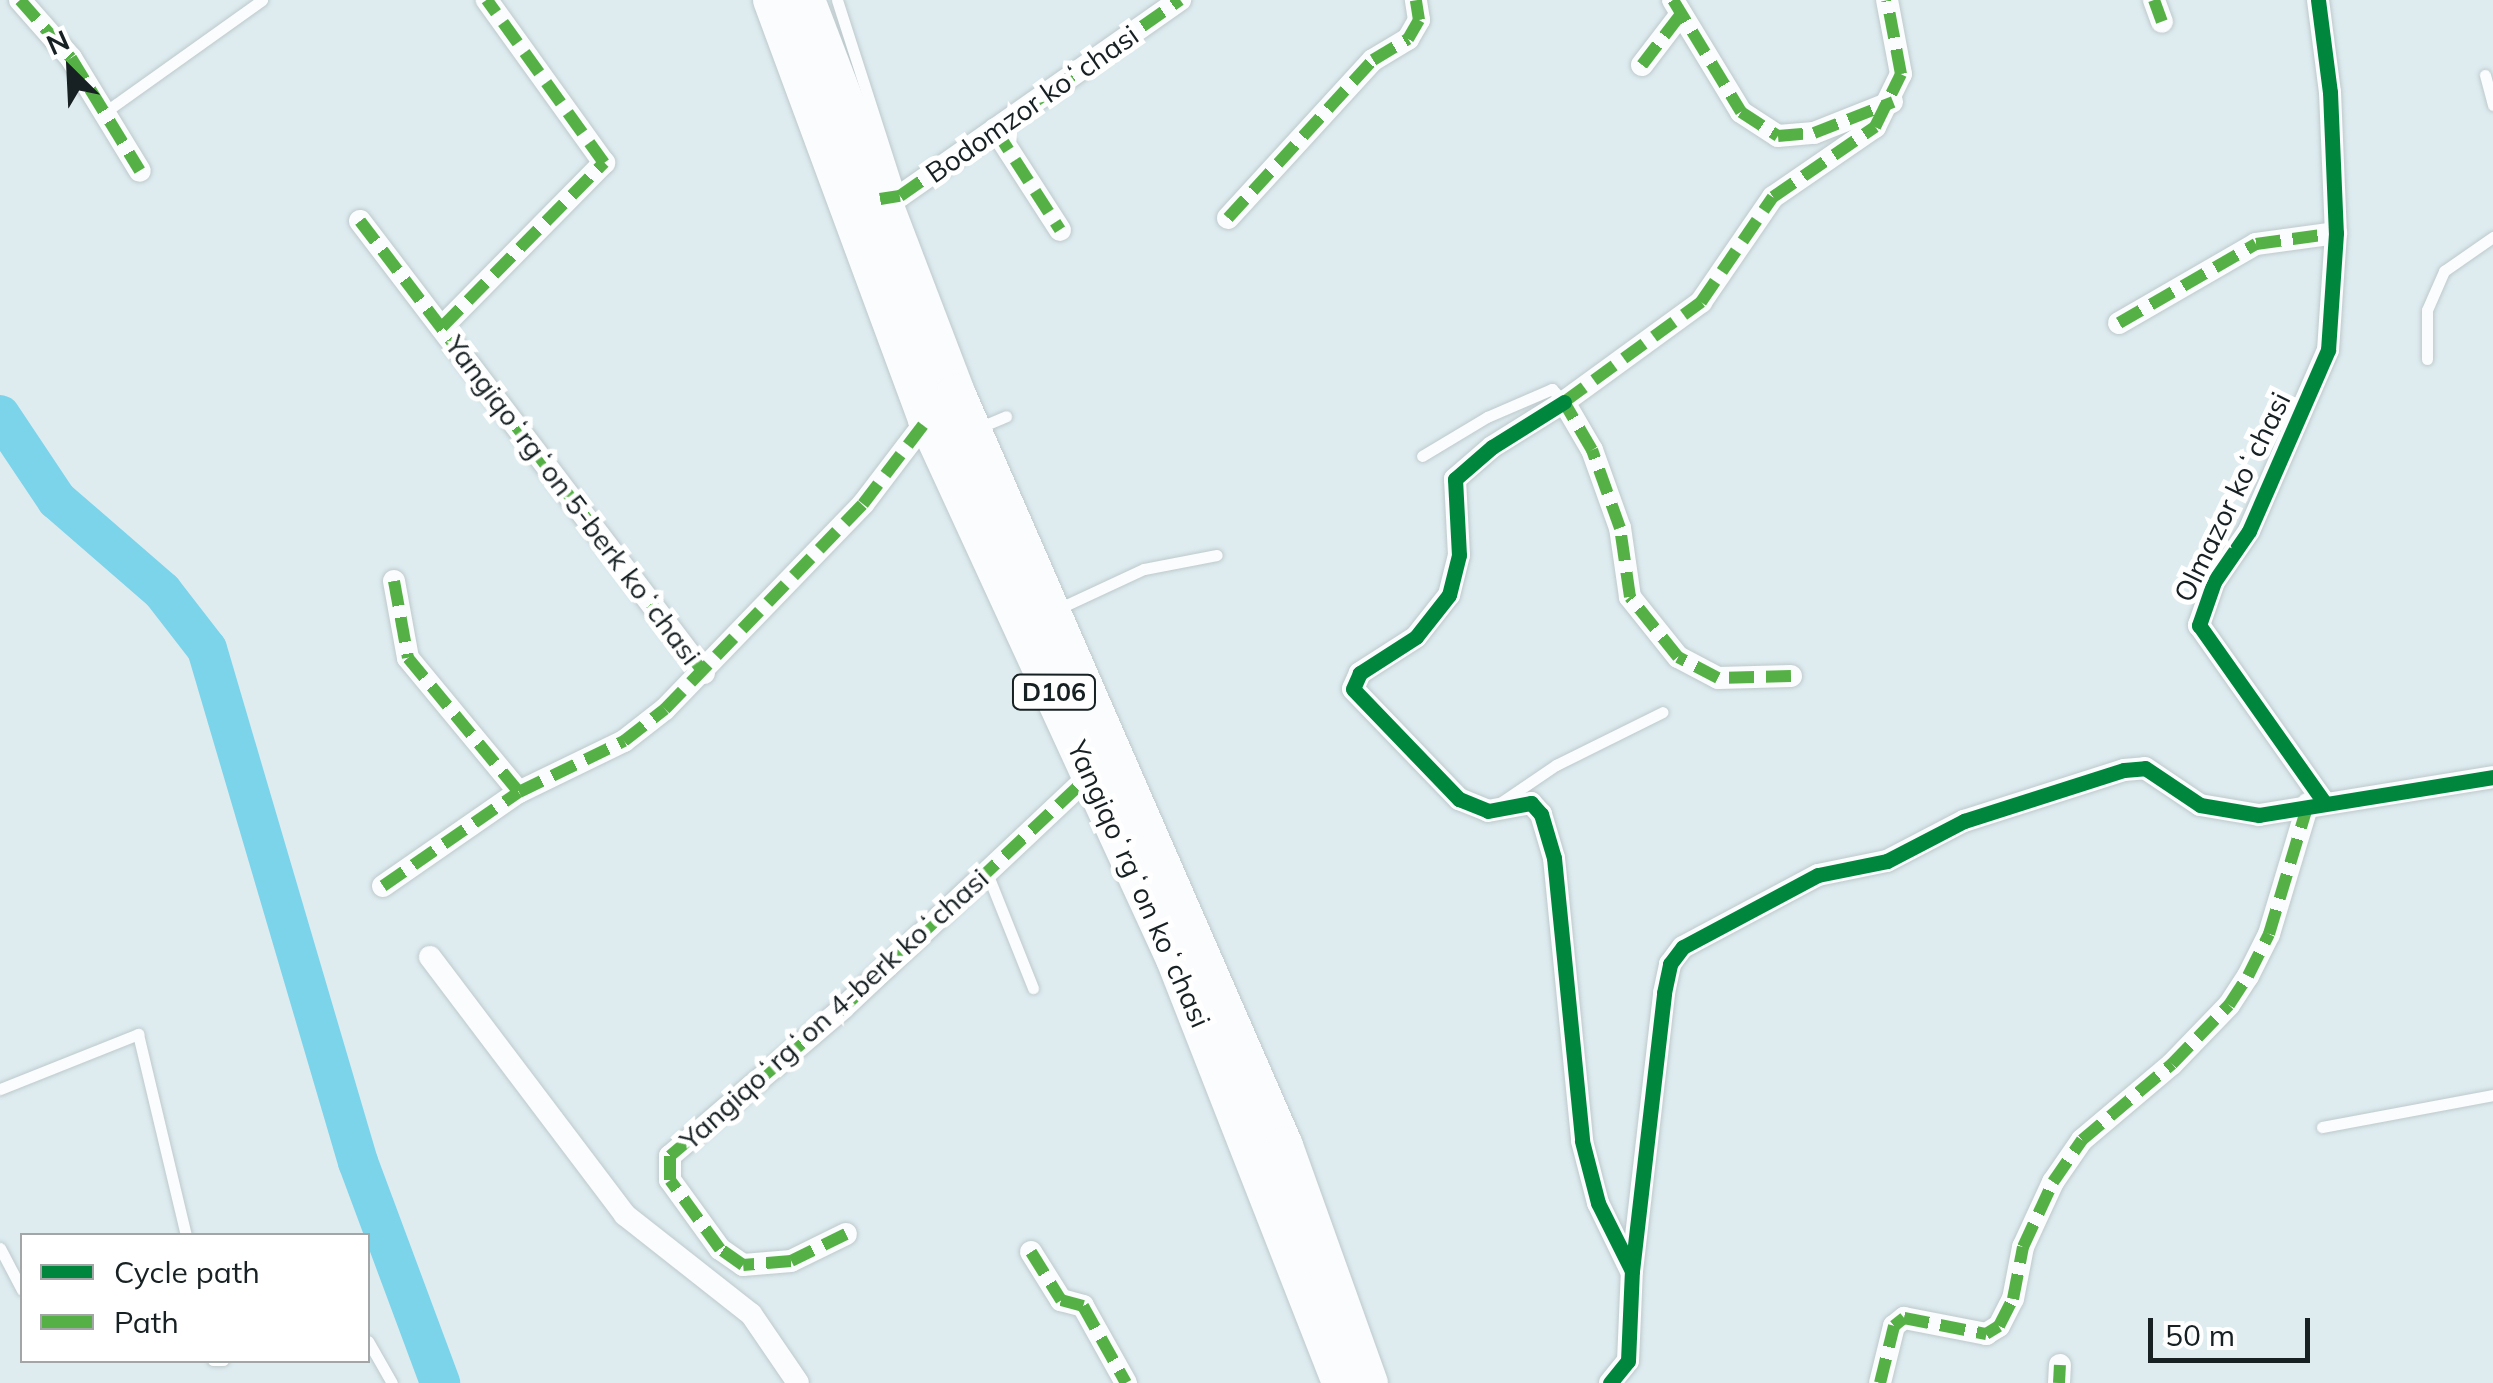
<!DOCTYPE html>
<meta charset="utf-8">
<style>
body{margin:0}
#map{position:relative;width:2493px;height:1383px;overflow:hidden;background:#deecf0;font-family:Mulish,sans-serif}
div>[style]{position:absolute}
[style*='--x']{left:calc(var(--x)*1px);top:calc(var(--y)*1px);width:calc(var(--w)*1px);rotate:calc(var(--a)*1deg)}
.river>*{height:40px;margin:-20px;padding:0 20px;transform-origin:20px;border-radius:20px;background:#7cd4eb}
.roads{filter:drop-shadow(0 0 2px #bec9cc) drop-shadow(0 0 2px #bec9cc)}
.lane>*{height:11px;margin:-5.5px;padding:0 5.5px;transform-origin:5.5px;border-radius:5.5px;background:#fafcfd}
.street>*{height:22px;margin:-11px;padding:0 11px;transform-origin:11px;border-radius:11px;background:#fafcfd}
.primary>*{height:38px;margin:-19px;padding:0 19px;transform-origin:19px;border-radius:19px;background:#fafcfd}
.quiet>*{height:12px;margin-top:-6px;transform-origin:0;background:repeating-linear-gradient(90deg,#55b145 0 25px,transparent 0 37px)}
.cycleway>*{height:15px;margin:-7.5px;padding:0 7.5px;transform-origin:7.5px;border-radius:7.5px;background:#00873e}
span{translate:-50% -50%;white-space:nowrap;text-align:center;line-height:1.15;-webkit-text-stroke:10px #fff;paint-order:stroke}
.shield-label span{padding:2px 8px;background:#fff;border:2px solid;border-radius:8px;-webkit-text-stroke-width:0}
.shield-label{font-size:25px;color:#172022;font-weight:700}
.street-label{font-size:28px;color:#172022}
.legend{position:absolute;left:20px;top:1233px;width:350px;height:130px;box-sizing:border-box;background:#fff;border:2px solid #a2a6a7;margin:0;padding:12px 18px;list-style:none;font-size:30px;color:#172022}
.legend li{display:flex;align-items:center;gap:20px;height:50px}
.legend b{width:50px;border:2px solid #a2a6a7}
.north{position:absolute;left:20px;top:20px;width:100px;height:100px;-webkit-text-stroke:8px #fff;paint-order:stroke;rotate:336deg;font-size:28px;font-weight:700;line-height:40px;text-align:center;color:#172022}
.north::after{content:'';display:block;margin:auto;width:35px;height:45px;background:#172022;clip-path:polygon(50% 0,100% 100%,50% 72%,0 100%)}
.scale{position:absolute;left:2148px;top:1318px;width:162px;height:45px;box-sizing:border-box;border:5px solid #172022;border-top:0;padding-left:12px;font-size:30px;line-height:35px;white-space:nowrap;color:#172022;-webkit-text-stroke:8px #fff;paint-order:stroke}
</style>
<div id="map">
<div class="river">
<div style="--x:0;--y:415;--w:102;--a:56.2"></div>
<div style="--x:57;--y:500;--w:139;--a:40.9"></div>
<div style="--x:162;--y:591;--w:73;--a:52.2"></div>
<div style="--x:207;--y:649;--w:535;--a:73.6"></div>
<div style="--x:358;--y:1162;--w:236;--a:69.6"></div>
</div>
<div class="roads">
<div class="lane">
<div style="--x:837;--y:0;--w:209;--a:72.2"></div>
<div style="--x:2485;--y:75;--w:31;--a:75"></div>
<div style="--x:105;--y:112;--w:193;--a:-35.5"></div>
<div style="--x:2427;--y:359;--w:49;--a:-90"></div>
<div style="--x:2427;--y:310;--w:43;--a:-66.4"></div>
<div style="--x:2444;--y:271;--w:60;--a:-34.8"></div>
<div style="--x:983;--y:426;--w:25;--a:-23"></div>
<div style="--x:1422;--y:456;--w:76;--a:-31"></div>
<div style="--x:1487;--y:417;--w:71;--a:-23.3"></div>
<div style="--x:1552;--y:389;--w:18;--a:47"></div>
<div style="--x:1062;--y:607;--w:90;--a:-24.9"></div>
<div style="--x:1144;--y:569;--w:74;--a:-10.9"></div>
<div style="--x:1500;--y:803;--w:68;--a:-34.2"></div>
<div style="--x:1556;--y:765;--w:119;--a:-26.4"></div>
<div style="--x:987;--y:873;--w:124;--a:68.2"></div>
<div style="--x:0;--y:1089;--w:149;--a:-21.7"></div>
<div style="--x:138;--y:1034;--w:208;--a:76.6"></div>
<div style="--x:2322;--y:1127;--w:174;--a:-10.6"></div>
<div style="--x:0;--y:1248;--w:47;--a:62.4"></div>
<div style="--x:368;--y:1341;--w:48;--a:60.3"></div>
<div style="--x:213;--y:1360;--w:10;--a:0"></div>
</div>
<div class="street">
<div style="--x:20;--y:0;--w:77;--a:48.7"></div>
<div style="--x:71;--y:58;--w:132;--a:58.6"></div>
<div style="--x:1673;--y:0;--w:131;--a:58.7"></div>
<div style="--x:1741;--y:112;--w:44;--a:33"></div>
<div style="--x:1778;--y:136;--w:36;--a:-5"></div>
<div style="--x:1814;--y:133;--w:84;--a:-21.7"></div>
<div style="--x:2154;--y:0;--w:23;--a:70"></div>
<div style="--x:2318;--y:0;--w:93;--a:82.6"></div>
<div style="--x:2330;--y:92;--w:141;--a:87.6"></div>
<div style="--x:2336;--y:233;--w:117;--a:93.9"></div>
<div style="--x:2328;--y:350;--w:197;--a:113.6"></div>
<div style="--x:2249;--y:531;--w:62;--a:124.5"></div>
<div style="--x:2214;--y:582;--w:46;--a:109.2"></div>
<div style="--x:2199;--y:625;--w:215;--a:54.8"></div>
<div style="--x:1642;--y:65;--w:64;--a:-52.6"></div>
<div style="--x:995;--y:129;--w:120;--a:57.2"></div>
<div style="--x:880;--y:199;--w:20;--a:-9"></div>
<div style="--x:900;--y:196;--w:342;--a:-35"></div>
<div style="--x:1228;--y:218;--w:214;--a:-47.5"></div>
<div style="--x:1373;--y:60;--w:41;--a:-31"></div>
<div style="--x:1408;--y:39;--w:22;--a:-60"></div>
<div style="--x:1419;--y:20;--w:20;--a:-99"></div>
<div style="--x:360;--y:221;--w:568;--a:52.73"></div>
<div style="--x:2119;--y:323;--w:158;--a:-30"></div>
<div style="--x:2256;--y:244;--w:81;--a:-7.8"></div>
<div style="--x:442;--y:327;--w:231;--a:-45.4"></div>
<div style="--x:604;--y:163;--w:201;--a:-125.7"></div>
<div style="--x:1564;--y:402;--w:85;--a:148"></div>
<div style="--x:1492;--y:447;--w:49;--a:139.1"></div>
<div style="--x:1455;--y:479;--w:76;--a:87"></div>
<div style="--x:1459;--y:555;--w:41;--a:104"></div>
<div style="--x:1449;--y:595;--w:53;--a:128.2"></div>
<div style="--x:1416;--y:637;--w:67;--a:147.3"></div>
<div style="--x:1360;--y:673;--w:17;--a:114"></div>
<div style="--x:1353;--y:689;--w:153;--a:46.1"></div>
<div style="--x:1459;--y:799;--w:31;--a:22"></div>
<div style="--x:1488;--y:811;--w:44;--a:-10.5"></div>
<div style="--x:1531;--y:803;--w:15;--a:48"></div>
<div style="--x:1541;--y:814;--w:46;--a:73.5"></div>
<div style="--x:1554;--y:858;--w:284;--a:84.3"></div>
<div style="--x:1582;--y:1141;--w:64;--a:75.5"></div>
<div style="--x:1598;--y:1203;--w:76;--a:64.1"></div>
<div style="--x:394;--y:581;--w:78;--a:79.7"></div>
<div style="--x:408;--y:658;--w:174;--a:50.4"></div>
<div style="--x:1791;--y:676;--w:73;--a:178.4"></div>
<div style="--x:1718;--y:678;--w:45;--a:-152.3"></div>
<div style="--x:1678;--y:657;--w:77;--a:-128.7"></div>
<div style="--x:1630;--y:597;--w:70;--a:-98.2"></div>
<div style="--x:1620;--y:528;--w:83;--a:-109.7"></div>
<div style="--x:1592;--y:450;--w:56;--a:-120.3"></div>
<div style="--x:1564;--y:402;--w:170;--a:-36.1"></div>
<div style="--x:1701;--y:302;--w:127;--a:-55.6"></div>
<div style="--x:1773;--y:197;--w:124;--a:-34.5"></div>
<div style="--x:1875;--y:127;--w:59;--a:-63.9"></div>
<div style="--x:1901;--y:74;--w:75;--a:-100.7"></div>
<div style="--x:383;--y:886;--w:165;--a:-34.7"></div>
<div style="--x:519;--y:792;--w:117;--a:-25.9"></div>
<div style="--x:624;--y:741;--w:52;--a:-38"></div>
<div style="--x:665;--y:709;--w:285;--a:-46"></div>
<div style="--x:863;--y:504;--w:106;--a:-52.7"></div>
<div style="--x:430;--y:957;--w:323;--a:52.9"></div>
<div style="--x:625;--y:1215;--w:160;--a:38.2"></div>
<div style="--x:751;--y:1314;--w:83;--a:55.7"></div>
<div style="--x:846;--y:1234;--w:61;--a:153.9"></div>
<div style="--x:791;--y:1261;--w:48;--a:175.2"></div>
<div style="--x:743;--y:1265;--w:28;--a:-145"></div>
<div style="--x:720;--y:1249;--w:85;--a:-125.9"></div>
<div style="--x:670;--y:1180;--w:24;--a:-90"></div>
<div style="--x:670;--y:1156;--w:228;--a:-40.5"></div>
<div style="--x:843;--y:1008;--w:342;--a:-43.3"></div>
<div style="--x:1031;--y:1252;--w:57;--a:58"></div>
<div style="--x:1061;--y:1300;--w:23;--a:15"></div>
<div style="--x:1083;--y:1306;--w:88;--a:60.8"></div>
<div style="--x:1610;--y:1383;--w:28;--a:-51"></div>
<div style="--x:1628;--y:1361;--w:90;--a:-87.5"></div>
<div style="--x:1632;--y:1271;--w:280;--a:-83.4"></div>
<div style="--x:1664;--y:993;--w:30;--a:-78"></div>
<div style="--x:1670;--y:964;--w:21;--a:-53"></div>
<div style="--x:1683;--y:947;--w:153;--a:-28.1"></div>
<div style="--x:1818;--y:875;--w:70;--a:-11.5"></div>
<div style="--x:1887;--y:861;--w:87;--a:-27.5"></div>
<div style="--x:1964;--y:821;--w:168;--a:-17.7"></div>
<div style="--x:2124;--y:770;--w:21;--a:-5"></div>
<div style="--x:2145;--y:768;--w:66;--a:33.9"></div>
<div style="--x:2200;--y:805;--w:60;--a:9.6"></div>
<div style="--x:2259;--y:815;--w:237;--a:-9.2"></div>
<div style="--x:1880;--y:1383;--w:59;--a:-76.2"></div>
<div style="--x:1894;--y:1326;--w:13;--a:-39"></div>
<div style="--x:1904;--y:1318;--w:84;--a:11"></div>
<div style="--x:1986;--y:1334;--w:15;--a:-32"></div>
<div style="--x:1999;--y:1326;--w:30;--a:-63"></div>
<div style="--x:2013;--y:1299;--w:53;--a:-79.1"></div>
<div style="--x:2023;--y:1247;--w:72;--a:-65.2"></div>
<div style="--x:2053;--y:1182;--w:51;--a:-55.4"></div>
<div style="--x:2082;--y:1140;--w:118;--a:-40.2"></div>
<div style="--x:2172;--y:1064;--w:82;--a:-46"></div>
<div style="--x:2229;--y:1005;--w:35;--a:-57"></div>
<div style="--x:2248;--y:976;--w:47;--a:-63.4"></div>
<div style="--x:2269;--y:934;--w:136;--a:-73.3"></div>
<div style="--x:2059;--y:1383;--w:18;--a:-87"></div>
</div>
<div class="primary">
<div style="--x:772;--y:0;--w:448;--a:69.7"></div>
<div style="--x:927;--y:420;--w:593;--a:65.29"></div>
<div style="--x:1175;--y:959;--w:455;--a:68.6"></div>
<div style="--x:806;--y:0;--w:421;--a:69.1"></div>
<div style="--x:956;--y:393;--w:821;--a:66.46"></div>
<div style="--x:1284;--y:1146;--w:252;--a:70.3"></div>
</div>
</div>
<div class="quiet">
<div style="--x:20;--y:0;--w:77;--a:48.7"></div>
<div style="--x:71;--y:58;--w:132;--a:58.6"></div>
<div style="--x:1673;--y:0;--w:131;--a:58.7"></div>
<div style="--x:1741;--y:112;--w:44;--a:33"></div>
<div style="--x:1778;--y:136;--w:36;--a:-5"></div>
<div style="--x:1814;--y:133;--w:85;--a:-21.4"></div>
<div style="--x:2154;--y:0;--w:23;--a:70"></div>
<div style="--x:1642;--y:65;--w:64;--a:-52.6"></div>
<div style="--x:995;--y:129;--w:120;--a:57.2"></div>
<div style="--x:880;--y:199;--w:20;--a:-9"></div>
<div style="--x:900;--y:196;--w:342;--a:-35"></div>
<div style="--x:1228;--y:218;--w:214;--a:-47.5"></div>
<div style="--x:1373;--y:60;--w:41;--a:-31"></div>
<div style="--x:1408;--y:39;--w:22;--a:-60"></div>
<div style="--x:1419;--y:20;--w:20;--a:-99"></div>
<div style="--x:360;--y:221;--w:568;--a:52.73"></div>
<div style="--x:2119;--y:323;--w:158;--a:-30"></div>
<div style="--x:2256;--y:244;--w:81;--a:-7.8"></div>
<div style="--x:442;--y:327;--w:231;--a:-45.4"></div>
<div style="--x:604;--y:163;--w:201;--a:-125.7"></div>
<div style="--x:394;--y:581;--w:78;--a:79.7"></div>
<div style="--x:408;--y:658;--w:174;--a:50.4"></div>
<div style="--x:1791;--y:676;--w:73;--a:178.4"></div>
<div style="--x:1718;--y:678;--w:45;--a:-152.3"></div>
<div style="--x:1678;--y:657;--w:77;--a:-128.7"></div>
<div style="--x:1630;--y:597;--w:70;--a:-98.2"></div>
<div style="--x:1620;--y:528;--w:83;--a:-109.7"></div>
<div style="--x:1592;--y:450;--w:56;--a:-120.3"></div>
<div style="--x:1564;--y:402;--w:170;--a:-36.1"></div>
<div style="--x:1701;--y:302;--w:127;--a:-55.6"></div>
<div style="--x:1773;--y:197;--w:124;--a:-34.5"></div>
<div style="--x:1875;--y:127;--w:59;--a:-63.9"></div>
<div style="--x:1901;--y:74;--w:75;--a:-100.7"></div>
<div style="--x:383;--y:886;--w:165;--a:-34.7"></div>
<div style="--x:519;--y:792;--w:117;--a:-25.9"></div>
<div style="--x:624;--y:741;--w:52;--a:-38"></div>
<div style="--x:665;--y:709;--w:285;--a:-46"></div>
<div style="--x:863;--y:504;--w:106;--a:-52.7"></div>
<div style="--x:846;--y:1234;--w:61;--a:153.9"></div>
<div style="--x:791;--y:1261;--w:48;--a:175.2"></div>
<div style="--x:743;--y:1265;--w:28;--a:-145"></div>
<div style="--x:720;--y:1249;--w:85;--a:-125.9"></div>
<div style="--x:670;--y:1180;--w:24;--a:-90"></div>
<div style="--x:670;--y:1156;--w:228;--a:-40.5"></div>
<div style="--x:843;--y:1008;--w:342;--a:-43.3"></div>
<div style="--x:1031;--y:1252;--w:57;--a:58"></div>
<div style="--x:1061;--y:1300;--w:23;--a:15"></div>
<div style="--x:1083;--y:1306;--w:88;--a:60.8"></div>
<div style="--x:1880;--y:1383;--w:59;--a:-76.2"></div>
<div style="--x:1894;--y:1326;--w:13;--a:-39"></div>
<div style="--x:1904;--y:1318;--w:84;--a:11"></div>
<div style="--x:1986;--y:1334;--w:15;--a:-32"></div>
<div style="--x:1999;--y:1326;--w:30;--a:-63"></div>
<div style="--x:2013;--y:1299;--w:53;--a:-79.1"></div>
<div style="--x:2023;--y:1247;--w:72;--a:-65.2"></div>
<div style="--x:2053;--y:1182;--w:51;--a:-55.4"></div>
<div style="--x:2082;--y:1140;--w:118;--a:-40.2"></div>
<div style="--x:2172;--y:1064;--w:82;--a:-46"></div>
<div style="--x:2229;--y:1005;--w:35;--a:-57"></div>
<div style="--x:2248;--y:976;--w:47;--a:-63.4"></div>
<div style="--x:2269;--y:934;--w:136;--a:-73.3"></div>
<div style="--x:2059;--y:1383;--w:18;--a:-87"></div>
</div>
<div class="cycleway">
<div style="--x:2318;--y:0;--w:93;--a:82.6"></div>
<div style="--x:2330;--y:92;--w:141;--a:87.6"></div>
<div style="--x:2336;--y:233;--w:117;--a:93.9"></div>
<div style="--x:2328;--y:350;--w:197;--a:113.6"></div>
<div style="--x:2249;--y:531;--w:62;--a:124.5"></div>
<div style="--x:2214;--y:582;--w:46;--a:109.2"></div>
<div style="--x:2199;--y:625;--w:215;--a:54.8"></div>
<div style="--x:1564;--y:402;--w:85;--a:148"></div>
<div style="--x:1492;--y:447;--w:49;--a:139.1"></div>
<div style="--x:1455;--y:479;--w:76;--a:87"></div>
<div style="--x:1459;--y:555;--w:41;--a:104"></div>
<div style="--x:1449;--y:595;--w:53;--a:128.2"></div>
<div style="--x:1416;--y:637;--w:67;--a:147.3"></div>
<div style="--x:1360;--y:673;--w:17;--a:114"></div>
<div style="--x:1353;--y:689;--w:153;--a:46.1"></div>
<div style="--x:1459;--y:799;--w:31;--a:22"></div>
<div style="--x:1488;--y:811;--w:44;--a:-10.5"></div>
<div style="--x:1531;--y:803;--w:15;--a:48"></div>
<div style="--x:1541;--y:814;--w:46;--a:73.5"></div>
<div style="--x:1554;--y:858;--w:284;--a:84.3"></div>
<div style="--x:1582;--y:1141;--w:64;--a:75.5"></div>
<div style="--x:1598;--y:1203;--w:76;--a:63.4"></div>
<div style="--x:1610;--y:1383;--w:28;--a:-51"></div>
<div style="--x:1628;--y:1361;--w:90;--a:-87.5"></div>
<div style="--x:1632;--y:1271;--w:280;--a:-83.4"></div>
<div style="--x:1664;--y:993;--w:30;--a:-78"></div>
<div style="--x:1670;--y:964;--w:21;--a:-53"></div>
<div style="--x:1683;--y:947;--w:153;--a:-28.1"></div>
<div style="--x:1818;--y:875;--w:70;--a:-11.5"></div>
<div style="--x:1887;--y:861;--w:87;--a:-27.5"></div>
<div style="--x:1964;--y:821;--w:168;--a:-17.7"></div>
<div style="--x:2124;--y:770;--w:21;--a:-5"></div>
<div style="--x:2145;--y:768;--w:66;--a:33.9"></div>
<div style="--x:2200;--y:805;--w:60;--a:9.6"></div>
<div style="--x:2259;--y:815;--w:237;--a:-9.2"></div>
</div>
<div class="shield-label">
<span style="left:1054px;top:692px">D106</span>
</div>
<div class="street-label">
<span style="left:1032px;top:104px;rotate:-35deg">Bodomzor koʻchasi</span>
<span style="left:2232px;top:497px;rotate:-64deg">Olmazor koʻchasi</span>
<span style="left:573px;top:500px;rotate:53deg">Yangiqoʻrgʻon 5-berk koʻchasi</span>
<span style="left:1139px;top:884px;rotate:66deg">Yangiqoʻrgʻon koʻchasi</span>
<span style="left:834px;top:1009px;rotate:-42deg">Yangiqoʻrgʻon 4-berk koʻchasi</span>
</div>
<ul class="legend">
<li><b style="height:12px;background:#00873e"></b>Cycle path</li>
<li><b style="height:12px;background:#55b145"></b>Path</li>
</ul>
<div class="north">N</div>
<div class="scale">50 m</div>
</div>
